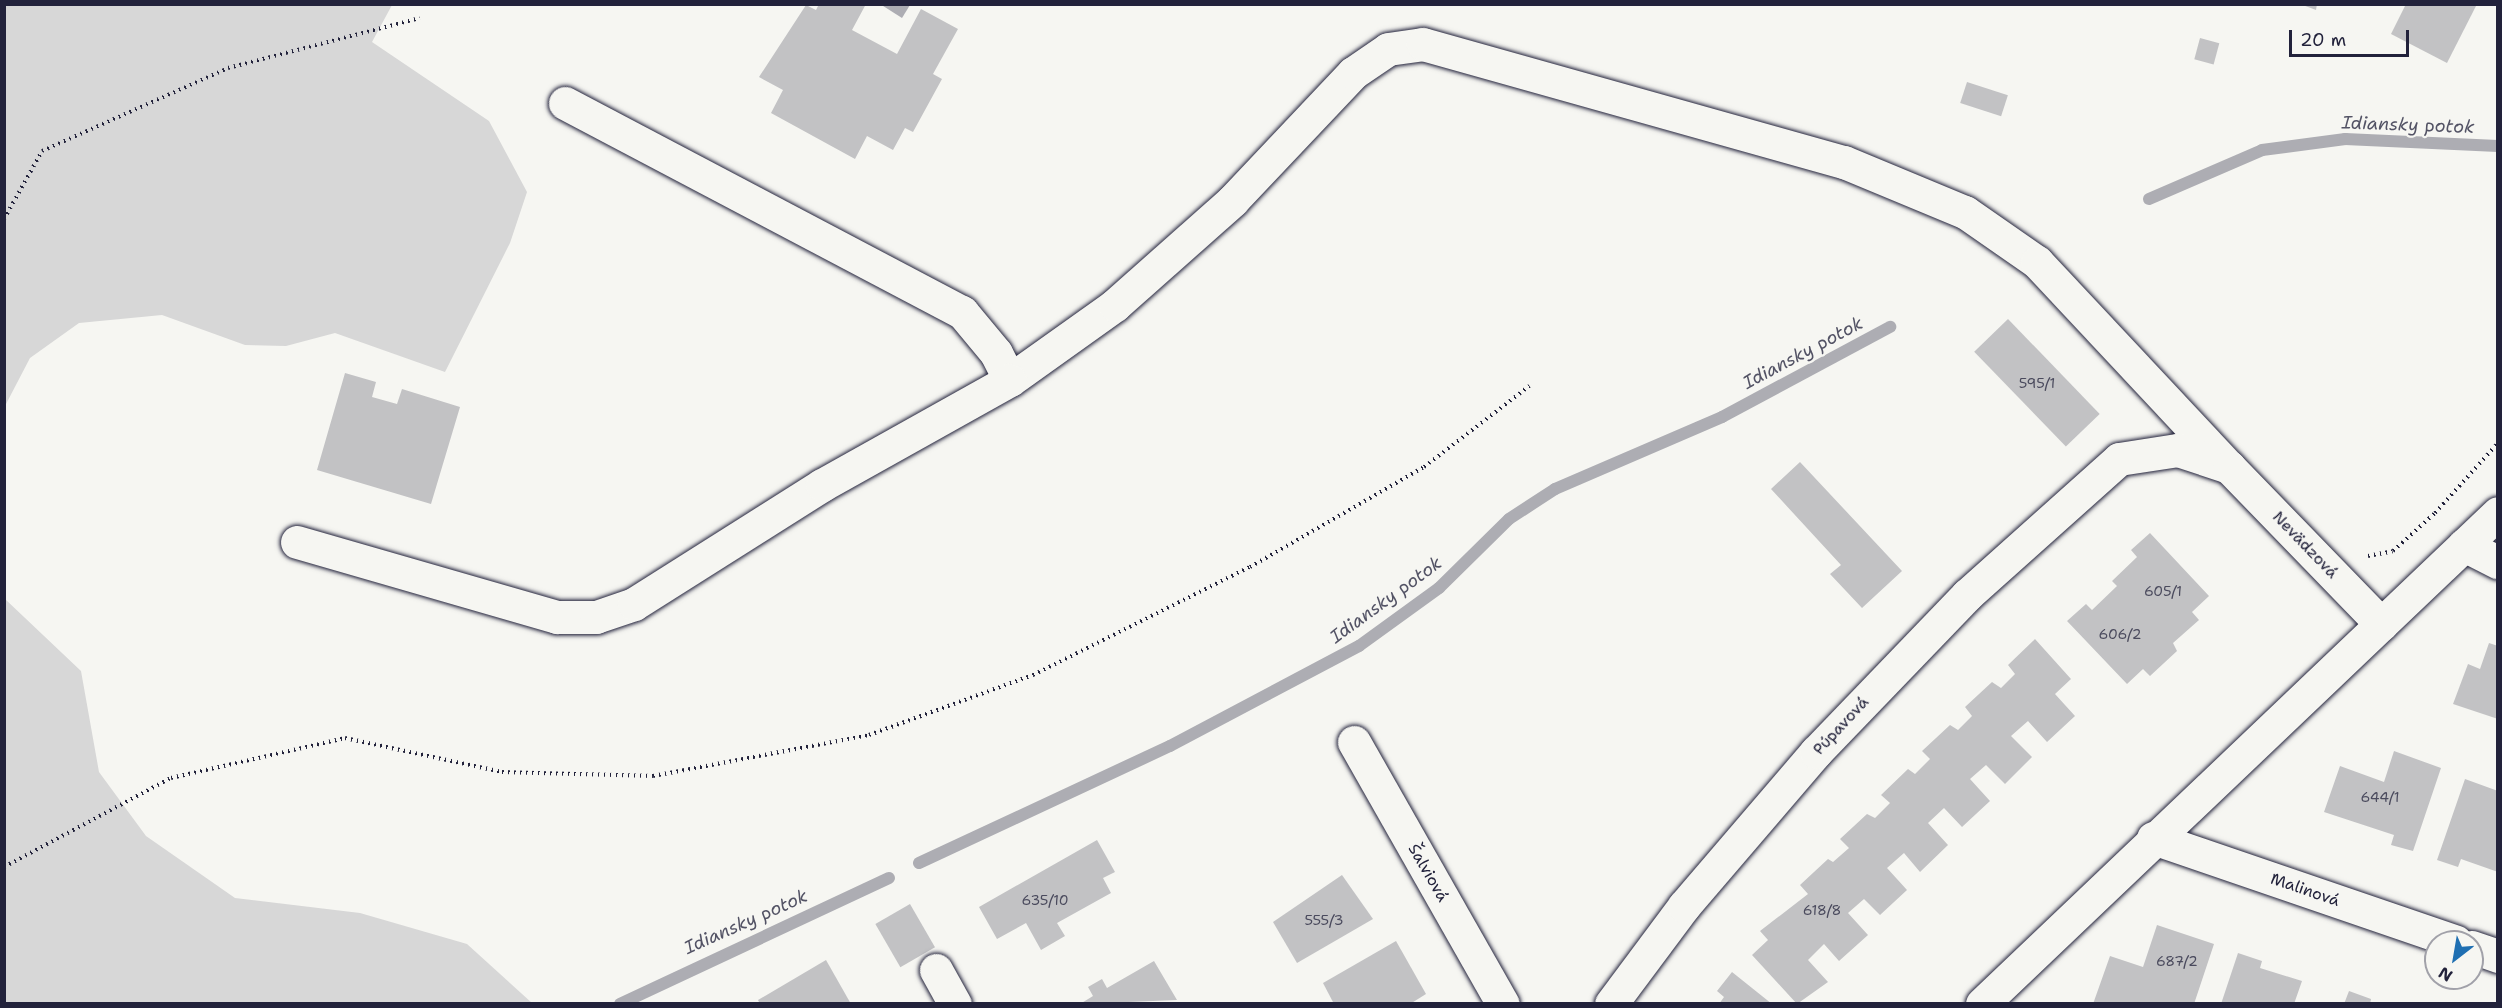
<!DOCTYPE html>
<meta charset="utf-8">
<style>
body{margin:0}
#map{position:relative;width:2502px;height:1008px;overflow:hidden;background:#f6f6f2;font-family:"Shantell Sans",sans-serif}
div>[style]{position:absolute}
[style*='--x']{left:calc(var(--x)*1px);top:calc(var(--y)*1px);width:calc(var(--w)*1px);rotate:calc(var(--a)*1deg)}
.green>*{inset:0;background:#d7d7d7}
.water>*{inset:0;background:#adadb3}
.stream>*{height:12px;margin:-6px;padding:0 6px;transform-origin:6px;border-radius:6px;background:#adadb3}
.building>*{inset:0;background:#c2c2c4;transform-origin:0 0}
.path>*{height:4px;margin-top:-2px;transform-origin:0;background:repeating-linear-gradient(90deg,#22223b 0 1.5px,transparent 0 6px)}
.roads{filter:drop-shadow(0 0 2px #22223b) drop-shadow(0 0 2px #22223b)}
.street>*{height:33px;margin:-16.5px;padding:0 16.5px;transform-origin:16.5px;border-radius:16.5px;background:#f6f6f2}
.secondary>*{height:33px;margin:-16.5px;padding:0 16.5px;transform-origin:16.5px;border-radius:16.5px;background:#f6f6f2}
span{translate:-50% -50%;white-space:nowrap;text-align:center;line-height:1.15;-webkit-text-stroke:4.5px #f6f6f2;paint-order:stroke}
.number-label{font-size:14px;color:#4a4a5d}
.number-label span{-webkit-text-stroke-width:0}
.street-label{font-size:16px;color:#22223b}
.water-label{font-size:18px;color:#535365;font-style:italic}
.frame{position:absolute;inset:0;border:6px solid #22223b;pointer-events:none}
.north{position:absolute;left:2424px;top:930px;width:60px;height:60px;box-sizing:border-box;background:#f6f6f2;border:2px solid #a1a1a9;border-radius:50%;rotate:211deg;font-size:16px;font-weight:700;line-height:24px;text-align:center;color:#22223b}
.north::after{content:'';display:block;margin:auto;width:21px;height:27px;background:#1f6fb2;clip-path:polygon(50% 0,100% 100%,50% 72%,0 100%)}
.scale{position:absolute;left:2289px;top:30px;width:120px;height:27px;box-sizing:border-box;border:3px solid #22223b;border-top:0;padding-left:8px;font-size:18px;line-height:21px;white-space:nowrap;color:#22223b;-webkit-text-stroke:4px #f6f6f2;paint-order:stroke}
</style>
<div id="map">
<div class="green">
<div style="clip-path:polygon(5px 4px,392px 5px,372px 42px,489px 121px,527px 192px,510px 243px,445px 372px,335px 333px,286px 346px,245px 345px,162px 315px,79px 323px,30px 358px,5px 406px)"></div>
<div style="clip-path:polygon(5px 599px,81px 671px,99px 772px,146px 836px,235px 898px,360px 913px,467px 944px,532px 1003px,5px 1003px)"></div>
</div>
<div class="water">
<div style="clip-path:polygon(880px 4px,910px 4px,910px 5px,902px 18px)"></div>
</div>
<div class="stream">
<div style="--x:2149;--y:199;--w:123;--a:-23.4"></div>
<div style="--x:2262;--y:150;--w:84;--a:-7.5"></div>
<div style="--x:2345;--y:139;--w:153;--a:2.6"></div>
<div style="--x:919;--y:863;--w:277;--a:-25"></div>
<div style="--x:1170;--y:746;--w:214;--a:-27.9"></div>
<div style="--x:1359;--y:646;--w:99;--a:-35.9"></div>
<div style="--x:1439;--y:588;--w:98;--a:-44.6"></div>
<div style="--x:1509;--y:519;--w:55;--a:-33.1"></div>
<div style="--x:1555;--y:489;--w:182;--a:-23.3"></div>
<div style="--x:1722;--y:417;--w:191;--a:-28.2"></div>
<div style="--x:620;--y:1004;--w:297;--a:-25.1"></div>
</div>
<div class="building">
<div style="clip-path:polygon(819px 4px,866px 4px,852px 30px,897px 54px,921px 9px,958px 29px,933px 74px,942px 79px,913px 132px,905px 128px,893px 150px,867px 136px,855px 159px,771px 113px,783px 90px,759px 77px,806px 5px,816px 10px)"></div>
<div style="clip-path:polygon(2300px 4px,2317px 4px,2316px 10px)"></div>
<div style="clip-path:polygon(2406px 4px,2477px 4px,2447px 63px,2391px 34px)"></div>
<div style="left:2200px;top:38px;width:20px;height:22px;rotate:15deg"></div>
<div style="left:1967px;top:82px;width:43px;height:22px;rotate:18deg"></div>
<div style="left:2008px;top:319px;width:132px;height:47px;rotate:46deg"></div>
<div style="clip-path:polygon(345px 373px,376px 382px,372px 397px,397px 404px,402px 389px,460px 407px,431px 504px,317px 470px)"></div>
<div style="clip-path:polygon(1800px 462px,1902px 571px,1862px 608px,1830px 574px,1841px 565px,1771px 489px)"></div>
<div style="clip-path:polygon(2150px 533px,2209px 596px,2192px 612px,2199px 620px,2173px 643px,2177px 651px,2150px 676px,2143px 669px,2127px 684px,2067px 621px,2086px 604px,2092px 610px,2117px 586px,2112px 581px,2137px 557px,2131px 550px)"></div>
<div style="clip-path:polygon(2035px 639px,2071px 679px,2055px 694px,2075px 716px,2047px 742px,2028px 721px,2011px 736px,2032px 757px,2005px 784px,1986px 765px,1970px 779px,1990px 801px,1962px 827px,1944px 808px,1928px 823px,1948px 845px,1920px 872px,1904px 853px,1887px 868px,1907px 890px,1880px 915px,1864px 899px,1848px 913px,1868px 935px,1839px 961px,1824px 944px,1808px 960px,1828px 982px,1797px 1004px,1752px 955px,1768px 940px,1760px 931px,1808px 894px,1800px 885px,1828px 859px,1833px 862px,1849px 848px,1840px 839px,1867px 814px,1875px 818px,1890px 803px,1881px 795px,1908px 769px,1915px 774px,1930px 759px,1922px 751px,1950px 725px,1958px 730px,1972px 716px,1965px 707px,1992px 682px,2001px 688px,2015px 674px,2008px 665px)"></div>
<div style="clip-path:polygon(2489px 643px,2498px 646px,2498px 719px,2453px 704px,2468px 664px,2480px 669px)"></div>
<div style="clip-path:polygon(2394px 751px,2441px 768px,2413px 851px,2391px 845px,2394px 835px,2324px 812px,2340px 766px,2384px 782px)"></div>
<div style="clip-path:polygon(2465px 779px,2498px 791px,2498px 872px,2461px 859px,2458px 867px,2437px 860px)"></div>
<div style="clip-path:polygon(1097px 840px,1115px 872px,1103px 878px,1111px 893px,1057px 923px,1065px 936px,1041px 950px,1026px 923px,997px 939px,979px 907px)"></div>
<div style="clip-path:polygon(1342px 875px,1373px 919px,1297px 963px,1273px 922px)"></div>
<div style="left:910px;top:904px;width:50px;height:40px;rotate:60deg"></div>
<div style="clip-path:polygon(2157px 925px,2214px 944px,2194px 1004px,2093px 1004px,2110px 956px,2143px 967px)"></div>
<div style="clip-path:polygon(1396px 941px,1426px 994px,1410px 1004px,1334px 1004px,1323px 983px)"></div>
<div style="clip-path:polygon(2238px 953px,2262px 961px,2260px 968px,2302px 981px,2294px 1004px,2221px 1004px)"></div>
<div style="clip-path:polygon(826px 960px,851px 1004px,760px 1004px,758px 1000px)"></div>
<div style="clip-path:polygon(1154px 961px,1177px 1000px,1080px 1004px,1093px 996px,1088px 987px,1102px 979px,1107px 988px)"></div>
<div style="clip-path:polygon(1732px 972px,1772px 1004px,1719px 1004px,1724px 997px,1717px 991px)"></div>
<div style="clip-path:polygon(2349px 991px,2371px 999px,2370px 1004px,2344px 1004px)"></div>
</div>
<div class="path">
<div style="--x:4;--y:219;--w:78;--a:-60.8"></div>
<div style="--x:42;--y:151;--w:204;--a:-24"></div>
<div style="--x:228;--y:68;--w:198;--a:-14.6"></div>
<div style="--x:2368;--y:556;--w:25;--a:-11"></div>
<div style="--x:2393;--y:551;--w:57;--a:-42.1"></div>
<div style="--x:2435;--y:513;--w:94;--a:-48"></div>
<div style="--x:4;--y:867;--w:189;--a:-28.1"></div>
<div style="--x:171;--y:778;--w:179;--a:-12.9"></div>
<div style="--x:345;--y:738;--w:161;--a:12.2"></div>
<div style="--x:502;--y:772;--w:151;--a:1.5"></div>
<div style="--x:653;--y:776;--w:220;--a:-10.7"></div>
<div style="--x:869;--y:735;--w:175;--a:-20.1"></div>
<div style="--x:1033;--y:675;--w:242;--a:-26.5"></div>
<div style="--x:1250;--y:567;--w:201;--a:-29.9"></div>
<div style="--x:1424;--y:467;--w:133;--a:-37.6"></div>
</div>
<div class="roads">
<div class="street">
<div style="--x:565;--y:103;--w:449;--a:27.8"></div>
<div style="--x:962;--y:312;--w:53;--a:50.3"></div>
<div style="--x:996;--y:353;--w:30;--a:63"></div>
<div style="--x:1010;--y:380;--w:129;--a:-35.5"></div>
<div style="--x:1115;--y:305;--w:157;--a:-41.6"></div>
<div style="--x:1232;--y:201;--w:176;--a:-46.6"></div>
<div style="--x:1353;--y:73;--w:42;--a:-34.4"></div>
<div style="--x:1388;--y:49;--w:35;--a:-8"></div>
<div style="--x:1423;--y:44;--w:437;--a:15.7"></div>
<div style="--x:1844;--y:162;--w:131;--a:22.5"></div>
<div style="--x:1965;--y:212;--w:88;--a:34.8"></div>
<div style="--x:2037;--y:262;--w:281;--a:46.9"></div>
<div style="--x:297;--y:542;--w:271;--a:16.1"></div>
<div style="--x:557;--y:617;--w:39;--a:0"></div>
<div style="--x:596;--y:617;--w:40;--a:-18.9"></div>
<div style="--x:634;--y:604;--w:222;--a:-32.3"></div>
<div style="--x:822;--y:485;--w:215;--a:-29.2"></div>
<div style="--x:2464;--y:545;--w:38;--a:27"></div>
<div style="--x:1354;--y:742;--w:301;--a:60.4"></div>
<div style="--x:2153;--y:838;--w:320;--a:18.9"></div>
<div style="--x:2472;--y:947;--w:28;--a:19"></div>
<div style="--x:936;--y:970;--w:39;--a:61"></div>
<div style="--x:1611;--y:1004;--w:122;--a:-53.3"></div>
<div style="--x:1684;--y:906;--w:203;--a:-49.4"></div>
<div style="--x:1816;--y:752;--w:218;--a:-46.1"></div>
<div style="--x:1967;--y:595;--w:204;--a:-41.8"></div>
<div style="--x:2119;--y:459;--w:60;--a:-8.7"></div>
<div style="--x:2178;--y:450;--w:54;--a:18.4"></div>
<div style="--x:2229;--y:467;--w:219;--a:45.9"></div>
</div>
<div class="secondary">
<div style="--x:1982;--y:1004;--w:712;--a:-43.58"></div>
</div>
</div>
<div class="number-label">
<span style="left:2037px;top:383px">595/1</span>
<span style="left:2163px;top:591px">605/1</span>
<span style="left:2120px;top:634px">606/2</span>
<span style="left:2380px;top:797px">644/1</span>
<span style="left:1045px;top:900px">635/10</span>
<span style="left:1822px;top:910px">618/8</span>
<span style="left:1324px;top:920px">555/3</span>
<span style="left:2177px;top:961px">687/2</span>
</div>
<div class="street-label">
<span style="left:2305px;top:545px;rotate:46deg">Nevädzová</span>
<span style="left:1841px;top:726px;rotate:-47deg">Púpavová</span>
<span style="left:1428px;top:873px;rotate:60deg">Šalviová</span>
<span style="left:2305px;top:890px;rotate:19deg">Malinová</span>
</div>
<div class="water-label">
<span style="left:2408px;top:125px;rotate:2deg">Idiansky potok</span>
<span style="left:1803px;top:353px;rotate:-28deg">Idiansky potok</span>
<span style="left:1386px;top:600px;rotate:-36deg">Idiansky potok</span>
<span style="left:746px;top:922px;rotate:-24deg">Idiansky potok</span>
</div>
<div class="frame"></div>
<div class="north">N</div>
<div class="scale">20 m</div>
</div>
